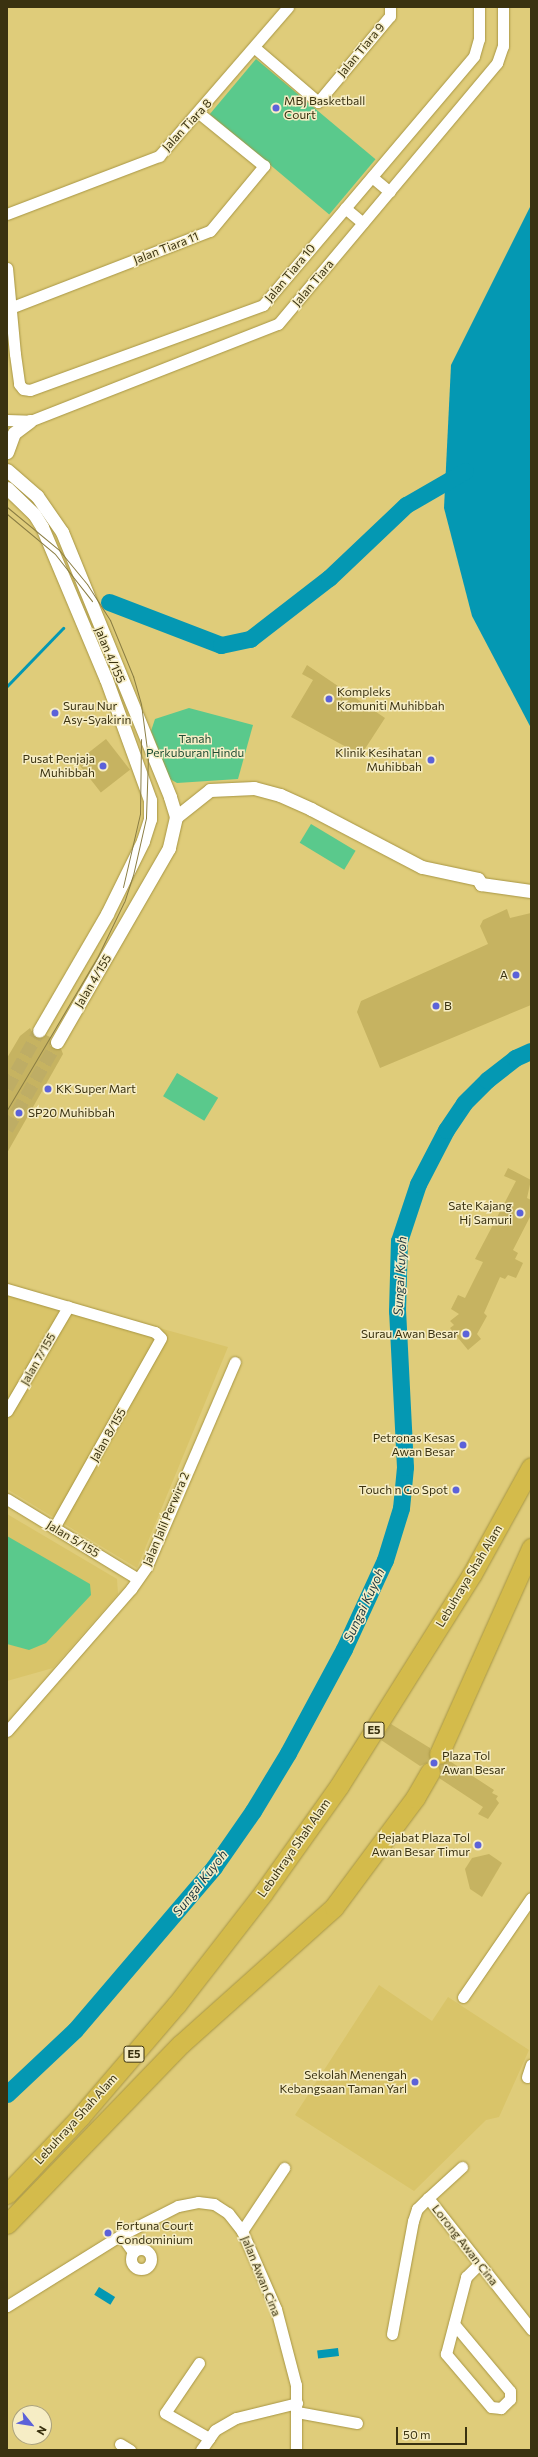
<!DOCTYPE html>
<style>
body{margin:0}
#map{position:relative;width:538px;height:2457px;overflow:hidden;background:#dfcc7a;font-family:Commissioner,sans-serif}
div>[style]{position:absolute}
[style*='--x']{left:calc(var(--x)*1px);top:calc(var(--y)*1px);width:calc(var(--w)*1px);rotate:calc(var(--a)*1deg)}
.built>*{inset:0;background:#d9c469}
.green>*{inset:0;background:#5ac98c;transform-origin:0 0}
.water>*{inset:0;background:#0498b3;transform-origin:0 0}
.stream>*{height:3px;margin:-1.5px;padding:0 1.5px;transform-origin:1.5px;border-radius:1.5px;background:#0498b3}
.river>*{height:17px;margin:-8.5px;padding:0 8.5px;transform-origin:8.5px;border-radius:8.5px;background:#0498b3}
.building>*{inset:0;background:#c6b361;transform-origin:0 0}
.tertiary-tunnel>*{height:13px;margin-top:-6.5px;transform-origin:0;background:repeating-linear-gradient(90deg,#bead65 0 13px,transparent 0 19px)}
.roads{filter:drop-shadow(0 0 1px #a89644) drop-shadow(0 0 1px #a89644)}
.minor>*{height:11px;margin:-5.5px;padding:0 5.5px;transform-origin:5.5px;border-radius:5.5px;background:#fff}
.minor>.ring{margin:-5.5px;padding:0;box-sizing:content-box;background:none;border:11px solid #fff;border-radius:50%}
.tertiary>*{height:13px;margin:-6.5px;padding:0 6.5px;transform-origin:6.5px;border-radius:6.5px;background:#fff}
.motorway>*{height:19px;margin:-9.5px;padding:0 9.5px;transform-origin:9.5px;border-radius:9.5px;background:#d4bb4b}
.tram>*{height:1px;margin:-0.5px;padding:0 0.5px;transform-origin:0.5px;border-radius:0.5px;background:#8a7d43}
.dots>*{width:11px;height:11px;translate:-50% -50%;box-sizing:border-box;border:2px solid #f6edc5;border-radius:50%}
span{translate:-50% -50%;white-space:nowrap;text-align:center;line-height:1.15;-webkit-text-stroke:3px #f6edc5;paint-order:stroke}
.shield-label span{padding:1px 3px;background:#f6edc5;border:1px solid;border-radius:3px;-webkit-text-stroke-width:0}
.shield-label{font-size:11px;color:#3a3210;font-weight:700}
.street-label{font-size:12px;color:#3a3210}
.poi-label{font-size:12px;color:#3a3210}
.left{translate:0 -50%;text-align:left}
.right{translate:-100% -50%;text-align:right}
.park-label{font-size:12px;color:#204e35}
.water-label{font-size:13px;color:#243e45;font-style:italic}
.frame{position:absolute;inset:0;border:8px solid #3a3210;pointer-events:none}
.north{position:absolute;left:12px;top:2405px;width:40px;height:40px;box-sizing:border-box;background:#f6edc5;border:1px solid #aba27d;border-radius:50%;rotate:120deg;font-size:11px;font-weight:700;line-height:16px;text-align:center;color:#3a3210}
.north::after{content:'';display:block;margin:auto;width:14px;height:18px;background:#5c62d9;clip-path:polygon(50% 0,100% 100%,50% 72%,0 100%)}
.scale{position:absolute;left:396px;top:2427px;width:71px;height:18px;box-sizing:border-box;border:2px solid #3a3210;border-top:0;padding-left:5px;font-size:12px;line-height:14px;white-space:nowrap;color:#3a3210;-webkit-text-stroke:3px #f6edc5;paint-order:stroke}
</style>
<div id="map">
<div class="built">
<div style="clip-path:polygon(7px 1286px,228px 1347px,137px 1568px,7px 1489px)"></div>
<div style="clip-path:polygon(7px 1514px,117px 1579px,118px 1594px,53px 1668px,7px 1681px)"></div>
<div style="clip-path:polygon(379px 1985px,432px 2021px,448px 1997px,529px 2050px,499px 2117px,486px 2120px,414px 2191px,295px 2115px)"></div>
</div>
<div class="green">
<div style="left:256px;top:59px;width:156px;height:72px;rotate:40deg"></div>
<div style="clip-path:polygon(189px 708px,253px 725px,238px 779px,177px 783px,170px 779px,151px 731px,155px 719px)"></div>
<div style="left:311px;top:824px;width:52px;height:22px;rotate:31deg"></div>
<div style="left:177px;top:1073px;width:48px;height:27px;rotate:31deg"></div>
<div style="clip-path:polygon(7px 1536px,90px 1584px,91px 1595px,46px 1643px,29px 1650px,7px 1644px)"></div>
</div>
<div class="water">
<div style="clip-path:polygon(531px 205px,531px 728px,472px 616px,444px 508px,451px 365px)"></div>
<div style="left:99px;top:2287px;width:19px;height:9px;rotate:32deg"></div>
<div style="left:338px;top:2348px;width:8px;height:21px;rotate:83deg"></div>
</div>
<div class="stream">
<div style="--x:7;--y:686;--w:81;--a:-46"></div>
</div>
<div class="river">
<div style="--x:109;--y:602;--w:120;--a:21"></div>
<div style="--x:221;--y:645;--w:30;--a:-12"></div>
<div style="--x:250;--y:639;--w:100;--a:-37.7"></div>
<div style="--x:329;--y:578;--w:106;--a:-43.5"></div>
<div style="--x:406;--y:505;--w:68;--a:-30"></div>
<div style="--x:7;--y:2094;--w:93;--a:-43.3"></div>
<div style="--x:75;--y:2030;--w:214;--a:-49.5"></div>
<div style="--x:214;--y:1867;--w:68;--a:-55.1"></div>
<div style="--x:253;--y:1811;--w:68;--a:-58.9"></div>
<div style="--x:288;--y:1753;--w:118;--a:-61.7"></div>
<div style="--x:344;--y:1649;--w:98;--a:-65.3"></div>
<div style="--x:385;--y:1560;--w:54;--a:-72.9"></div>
<div style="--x:401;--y:1508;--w:41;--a:-84.4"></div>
<div style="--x:405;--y:1467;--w:156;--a:-92.9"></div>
<div style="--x:397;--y:1311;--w:70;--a:-88.4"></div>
<div style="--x:399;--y:1241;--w:60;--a:-71.6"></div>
<div style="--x:418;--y:1184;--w:61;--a:-62.6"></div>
<div style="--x:446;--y:1130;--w:32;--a:-56"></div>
<div style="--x:464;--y:1103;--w:33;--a:-45"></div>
<div style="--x:487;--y:1080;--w:36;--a:-38"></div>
<div style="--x:515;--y:1058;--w:17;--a:-24"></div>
</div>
<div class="building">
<div style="clip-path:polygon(307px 665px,385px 718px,361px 755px,291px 717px,313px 680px,302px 674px)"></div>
<div style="left:106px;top:739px;width:39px;height:37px;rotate:52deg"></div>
<div style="clip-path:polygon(507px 909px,510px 918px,531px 913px,531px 1005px,380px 1068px,357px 1012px,361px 1001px,488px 944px,480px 926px,483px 920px)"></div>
<div style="clip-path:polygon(30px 1028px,35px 1038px,46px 1035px,50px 1037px,50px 1046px,61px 1049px,63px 1054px,7px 1153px,7px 1058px,20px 1036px)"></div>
<div style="clip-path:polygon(508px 1168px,531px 1180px,527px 1198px,531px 1200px,531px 1215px,513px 1250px,518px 1253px,515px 1259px,523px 1263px,516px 1278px,508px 1275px,505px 1279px,500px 1277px,484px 1313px,487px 1316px,477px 1334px,481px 1339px,468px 1350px,450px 1328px,454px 1325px,450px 1321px,459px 1314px,451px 1309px,458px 1295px,465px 1298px,483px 1262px,475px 1259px,516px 1181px,504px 1176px)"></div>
<div style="clip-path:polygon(391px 1724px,430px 1748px,431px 1761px,420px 1766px,381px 1740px)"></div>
<div style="clip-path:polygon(448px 1760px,494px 1790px,492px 1793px,498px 1796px,496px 1799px,499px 1803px,488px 1819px,478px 1814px,483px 1807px,439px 1778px,441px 1772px,438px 1765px)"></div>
<div style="clip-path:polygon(489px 1854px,502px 1863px,482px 1897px,470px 1889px,465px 1869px,472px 1858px)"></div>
</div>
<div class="tertiary-tunnel">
<div style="--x:7;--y:1088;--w:65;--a:-60.7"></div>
<div style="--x:7;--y:1129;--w:100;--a:-60.1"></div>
</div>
<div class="roads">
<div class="minor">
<div style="--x:255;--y:48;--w:83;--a:40.6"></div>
<div style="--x:318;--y:102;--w:112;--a:-50.1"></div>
<div style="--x:390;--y:16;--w:9;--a:-90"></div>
<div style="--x:372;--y:177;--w:23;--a:40"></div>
<div style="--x:345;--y:208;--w:23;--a:40"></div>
<div style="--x:7;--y:214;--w:163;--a:-20.9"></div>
<div style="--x:159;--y:156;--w:197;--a:-49.1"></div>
<div style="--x:7;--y:268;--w:86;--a:84.7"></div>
<div style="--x:15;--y:354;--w:30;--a:82"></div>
<div style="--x:19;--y:384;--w:6;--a:51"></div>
<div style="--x:23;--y:389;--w:7;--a:8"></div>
<div style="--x:30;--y:390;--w:248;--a:-20"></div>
<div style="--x:263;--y:305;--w:326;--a:-49.7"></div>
<div style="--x:474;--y:56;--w:18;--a:-74"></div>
<div style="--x:479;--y:39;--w:32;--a:-90"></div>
<div style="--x:10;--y:308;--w:214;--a:-21.1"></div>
<div style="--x:210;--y:231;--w:85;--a:-50.3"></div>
<div style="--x:264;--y:166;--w:84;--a:-140.8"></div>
<div style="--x:7;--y:420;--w:23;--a:2"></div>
<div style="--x:30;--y:421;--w:266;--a:-21.4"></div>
<div style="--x:278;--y:324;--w:341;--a:-50"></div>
<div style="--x:497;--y:63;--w:18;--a:-71"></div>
<div style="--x:503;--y:46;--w:39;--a:-90"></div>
<div style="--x:7;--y:1289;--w:154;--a:16.2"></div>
<div style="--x:155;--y:1332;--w:8;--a:45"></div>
<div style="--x:161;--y:1338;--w:218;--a:119.4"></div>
<div style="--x:7;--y:1411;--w:121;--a:-59.6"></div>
<div style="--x:7;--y:1499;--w:153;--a:31.4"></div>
<div style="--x:7;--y:1731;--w:189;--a:-48.9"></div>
<div style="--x:131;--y:1589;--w:28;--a:-55"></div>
<div style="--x:147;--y:1566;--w:222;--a:-66.7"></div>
<div style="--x:463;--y:1997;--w:120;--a:-55.5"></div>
<div style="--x:527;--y:2077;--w:13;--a:-72"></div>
<div style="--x:428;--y:2198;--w:46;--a:-42.4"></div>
<div style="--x:242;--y:2231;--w:76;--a:-56.3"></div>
<div style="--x:121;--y:2235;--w:21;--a:55"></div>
<div class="ring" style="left:131px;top:2249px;width:9px;height:9px"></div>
<div style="--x:7;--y:2306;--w:134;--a:-31.9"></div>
<div style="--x:121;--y:2235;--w:64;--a:-27"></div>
<div style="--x:178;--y:2206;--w:20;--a:-11"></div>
<div style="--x:198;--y:2202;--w:16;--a:7"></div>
<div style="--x:214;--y:2204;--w:17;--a:33"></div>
<div style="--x:228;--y:2213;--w:23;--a:52"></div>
<div style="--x:242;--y:2231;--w:85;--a:66.4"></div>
<div style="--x:276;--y:2309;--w:79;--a:75.3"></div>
<div style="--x:296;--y:2385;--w:65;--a:90"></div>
<div style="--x:454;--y:2324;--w:87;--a:50.1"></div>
<div style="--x:510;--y:2391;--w:8;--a:90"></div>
<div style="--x:510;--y:2399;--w:13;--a:135"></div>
<div style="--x:501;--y:2408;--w:10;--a:-174"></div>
<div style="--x:491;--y:2407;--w:70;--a:-130.3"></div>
<div style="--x:446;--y:2354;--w:80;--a:-75.4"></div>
<div style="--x:466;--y:2277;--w:18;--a:-45"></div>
<div style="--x:392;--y:2334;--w:115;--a:-79.5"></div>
<div style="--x:413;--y:2221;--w:13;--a:-72"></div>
<div style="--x:417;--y:2209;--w:16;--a:-45"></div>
<div style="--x:428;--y:2198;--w:167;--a:51.8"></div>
<div style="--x:199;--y:2363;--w:60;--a:124.2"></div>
<div style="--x:165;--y:2413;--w:51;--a:29.6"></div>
<div style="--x:297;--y:2412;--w:61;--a:10.4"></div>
<div style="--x:120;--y:2444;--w:12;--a:31"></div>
<div style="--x:201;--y:2450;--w:24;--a:-55"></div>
<div style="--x:215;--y:2430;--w:24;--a:-30"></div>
<div style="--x:236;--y:2418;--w:63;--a:-13.8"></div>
</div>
<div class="tertiary">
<div style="--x:7;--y:452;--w:20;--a:-70"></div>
<div style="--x:14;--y:433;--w:20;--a:-37"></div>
<div style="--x:7;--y:470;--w:40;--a:41"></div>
<div style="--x:37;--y:496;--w:44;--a:55.2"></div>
<div style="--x:62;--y:532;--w:286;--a:67.8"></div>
<div style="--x:170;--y:797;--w:21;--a:73"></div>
<div style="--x:176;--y:817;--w:32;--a:103"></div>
<div style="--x:169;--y:848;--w:224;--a:120"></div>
<div style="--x:7;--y:488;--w:37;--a:44"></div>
<div style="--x:34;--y:514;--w:15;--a:58"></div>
<div style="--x:42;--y:527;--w:165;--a:67.2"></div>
<div style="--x:106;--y:679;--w:129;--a:70"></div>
<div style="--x:150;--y:800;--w:19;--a:90"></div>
<div style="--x:150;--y:819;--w:23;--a:108"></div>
<div style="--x:143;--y:841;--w:81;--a:116.3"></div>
<div style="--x:107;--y:914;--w:135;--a:120.2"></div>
<div style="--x:176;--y:817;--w:43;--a:-38.5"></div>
<div style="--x:210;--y:790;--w:44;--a:-2.6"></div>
<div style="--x:254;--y:788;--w:27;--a:15"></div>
<div style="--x:280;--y:795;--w:34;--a:24"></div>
<div style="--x:311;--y:809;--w:125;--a:27.6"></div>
<div style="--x:422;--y:867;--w:57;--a:12.1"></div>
<div style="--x:478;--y:879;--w:6;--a:59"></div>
<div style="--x:481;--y:884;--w:50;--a:8"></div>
</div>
<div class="motorway">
<div style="--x:439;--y:1754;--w:226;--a:-65.9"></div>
<div style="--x:7;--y:2194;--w:106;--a:-46.5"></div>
<div style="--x:80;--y:2117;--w:149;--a:-49.4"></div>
<div style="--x:177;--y:2004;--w:140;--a:-52.2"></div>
<div style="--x:263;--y:1893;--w:131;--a:-54.6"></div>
<div style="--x:339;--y:1786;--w:250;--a:-57.9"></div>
<div style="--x:472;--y:1574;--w:122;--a:-61.1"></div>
<div style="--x:7;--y:2224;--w:250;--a:-46"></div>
<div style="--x:181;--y:2044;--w:205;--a:-41.8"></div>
<div style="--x:334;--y:1907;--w:136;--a:-53.4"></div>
<div style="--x:415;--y:1798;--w:30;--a:-60"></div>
</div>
</div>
<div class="tram">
<div style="--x:7;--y:507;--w:67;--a:39.6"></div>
<div style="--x:59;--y:550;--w:44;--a:50.5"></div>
<div style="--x:87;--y:584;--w:43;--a:57.4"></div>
<div style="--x:110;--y:620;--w:61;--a:67.7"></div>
<div style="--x:133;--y:676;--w:29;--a:74"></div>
<div style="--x:141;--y:704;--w:53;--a:82.5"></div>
<div style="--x:148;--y:757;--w:61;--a:91.9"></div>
<div style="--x:146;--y:818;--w:58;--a:102.8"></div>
<div style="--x:133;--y:875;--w:28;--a:108"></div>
<div style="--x:124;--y:902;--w:60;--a:115.7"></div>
<div style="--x:98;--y:956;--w:179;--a:120.6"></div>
<div style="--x:7;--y:514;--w:62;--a:39.8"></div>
<div style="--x:55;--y:554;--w:60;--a:51.8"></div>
<div style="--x:123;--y:887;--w:75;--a:-76.9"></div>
<div style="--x:140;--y:814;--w:75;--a:-89.2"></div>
</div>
<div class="dots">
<div style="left:276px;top:108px;background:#5c62d9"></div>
<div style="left:329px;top:699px;background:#5c62d9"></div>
<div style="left:55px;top:713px;background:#5c62d9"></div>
<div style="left:431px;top:760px;background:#5c62d9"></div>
<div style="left:103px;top:766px;background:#5c62d9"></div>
<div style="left:516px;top:975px;background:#5c62d9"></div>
<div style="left:436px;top:1006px;background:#5c62d9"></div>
<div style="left:48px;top:1089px;background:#5c62d9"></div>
<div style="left:19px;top:1113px;background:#5c62d9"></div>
<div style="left:520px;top:1213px;background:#5c62d9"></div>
<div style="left:466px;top:1334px;background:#5c62d9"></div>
<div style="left:463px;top:1445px;background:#5c62d9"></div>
<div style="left:456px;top:1490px;background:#5c62d9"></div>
<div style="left:434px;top:1763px;background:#5c62d9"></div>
<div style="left:478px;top:1845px;background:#5c62d9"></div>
<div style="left:415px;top:2082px;background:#5c62d9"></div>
<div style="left:108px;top:2233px;background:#5c62d9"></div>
</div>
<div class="shield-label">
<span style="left:374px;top:1730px">E5</span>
<span style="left:134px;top:2054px">E5</span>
</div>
<div class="street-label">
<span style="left:361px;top:50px;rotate:-50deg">Jalan Tiara 9</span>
<span style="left:187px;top:125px;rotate:-47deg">Jalan Tiara 8</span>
<span style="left:166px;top:248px;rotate:-21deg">Jalan Tiara 11</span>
<span style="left:290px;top:273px;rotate:-50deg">Jalan Tiara 10</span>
<span style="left:313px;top:283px;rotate:-50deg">Jalan Tiara</span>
<span style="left:110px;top:655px;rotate:67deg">Jalan 4/155</span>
<span style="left:93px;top:981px;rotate:-59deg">Jalan 4/155</span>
<span style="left:38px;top:1359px;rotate:-60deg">Jalan 7/155</span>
<span style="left:108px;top:1435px;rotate:-60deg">Jalan 8/155</span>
<span style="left:166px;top:1519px;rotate:-67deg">Jalan Jalil Perwira 2</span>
<span style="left:73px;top:1539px;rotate:31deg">Jalan 5/155</span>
<span style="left:469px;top:1576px;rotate:-59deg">Lebuhraya Shah Alam</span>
<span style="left:294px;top:1848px;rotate:-55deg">Lebuhraya Shah Alam</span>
<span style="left:76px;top:2119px;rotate:-48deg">Lebuhraya Shah Alam</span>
<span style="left:465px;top:2245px;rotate:52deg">Lorong Awan Cina</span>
<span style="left:261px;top:2276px;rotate:68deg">Jalan Awan Cina</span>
</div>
<div class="poi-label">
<span class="left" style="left:284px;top:108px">MBJ Basketball<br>Court</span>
<span class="left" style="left:337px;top:699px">Kompleks<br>Komuniti Muhibbah</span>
<span class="left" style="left:63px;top:713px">Surau Nur<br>Asy-Syakirin</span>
<span class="right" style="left:422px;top:760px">Klinik Kesihatan<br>Muhibbah</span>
<span class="right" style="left:95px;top:766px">Pusat Penjaja<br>Muhibbah</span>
<span class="right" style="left:508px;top:975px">A</span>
<span class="left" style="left:444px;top:1006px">B</span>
<span class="left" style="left:56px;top:1089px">KK Super Mart</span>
<span class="left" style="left:28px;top:1113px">SP20 Muhibbah</span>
<span class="right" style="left:512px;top:1213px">Sate Kajang<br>Hj Samuri</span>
<span class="right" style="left:458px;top:1334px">Surau Awan Besar</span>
<span class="right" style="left:455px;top:1445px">Petronas Kesas<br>Awan Besar</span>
<span class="right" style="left:448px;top:1490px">Touch n Go Spot</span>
<span class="left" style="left:442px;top:1763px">Plaza Tol<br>Awan Besar</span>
<span class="right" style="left:470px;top:1845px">Pejabat Plaza Tol<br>Awan Besar Timur</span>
<span class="right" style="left:407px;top:2082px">Sekolah Menengah<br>Kebangsaan Taman Yarl</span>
<span class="left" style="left:116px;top:2233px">Fortuna Court<br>Condominium</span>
</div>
<div class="park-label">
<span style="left:195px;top:746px">Tanah<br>Perkuburan Hindu</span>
</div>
<div class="water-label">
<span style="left:400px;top:1276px;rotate:-87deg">Sungai Kuyoh</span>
<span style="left:364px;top:1605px;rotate:-65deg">Sungai Kuyoh</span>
<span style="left:200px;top:1883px;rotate:-52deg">Sungai Kuyoh</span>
</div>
<div class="frame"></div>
<div class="north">N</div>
<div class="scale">50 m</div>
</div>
